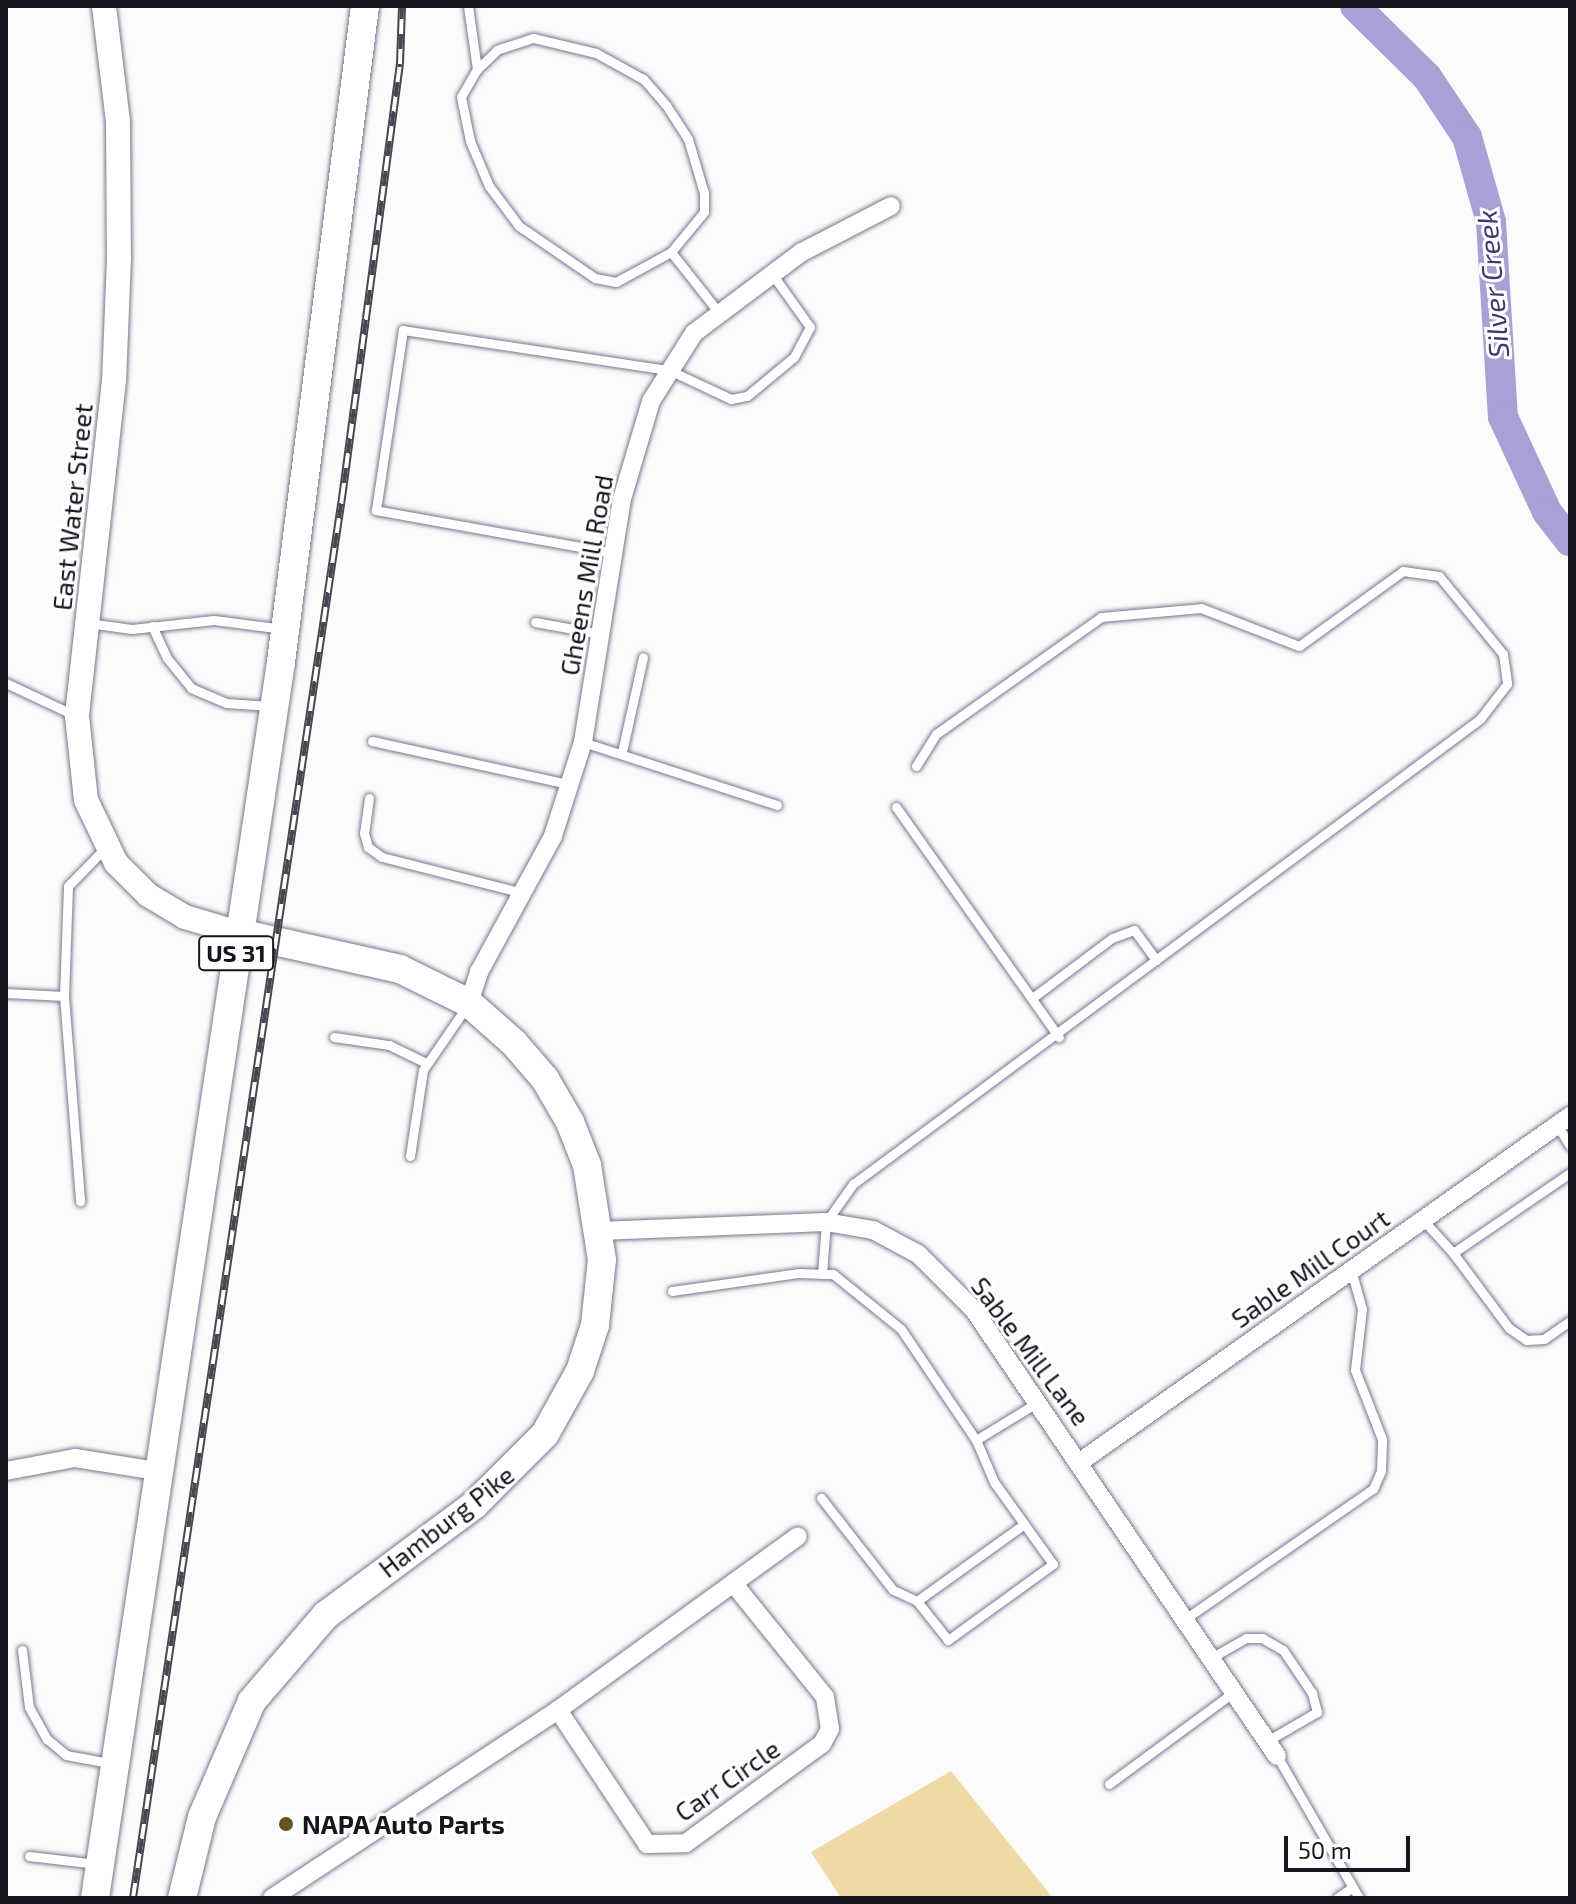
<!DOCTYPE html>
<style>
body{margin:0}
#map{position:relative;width:1576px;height:1904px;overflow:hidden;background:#fbfbfb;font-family:"Exo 2",sans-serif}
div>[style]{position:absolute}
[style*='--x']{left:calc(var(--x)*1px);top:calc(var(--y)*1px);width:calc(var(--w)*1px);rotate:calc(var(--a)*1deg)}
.green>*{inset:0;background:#efd9a5}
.river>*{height:30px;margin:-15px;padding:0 15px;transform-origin:15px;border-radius:15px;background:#aaa0d6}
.roads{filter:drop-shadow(0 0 2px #797590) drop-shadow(0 0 2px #797590)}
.lane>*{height:9px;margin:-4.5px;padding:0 4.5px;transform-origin:4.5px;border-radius:4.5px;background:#fff}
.street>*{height:18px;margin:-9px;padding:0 9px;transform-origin:9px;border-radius:9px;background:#fff}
.secondary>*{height:24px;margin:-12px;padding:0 12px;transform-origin:12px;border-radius:12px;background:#fff}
.primary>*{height:28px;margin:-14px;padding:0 14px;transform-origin:14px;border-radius:14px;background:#fff}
.rail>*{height:8px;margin-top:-4px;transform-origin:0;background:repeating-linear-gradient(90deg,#fff 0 15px,#48464f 0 30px);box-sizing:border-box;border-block:2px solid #48464f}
.dots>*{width:22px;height:22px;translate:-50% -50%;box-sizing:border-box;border:4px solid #fff;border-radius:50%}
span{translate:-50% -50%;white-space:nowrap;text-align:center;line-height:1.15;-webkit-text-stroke:6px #fff;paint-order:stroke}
.shield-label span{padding:2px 6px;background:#fff;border:2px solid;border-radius:6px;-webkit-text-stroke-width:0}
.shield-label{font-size:24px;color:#171520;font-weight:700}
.street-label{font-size:26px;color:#171520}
.poi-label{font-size:26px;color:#171520;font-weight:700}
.left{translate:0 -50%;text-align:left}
.water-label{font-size:28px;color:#453575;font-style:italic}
.frame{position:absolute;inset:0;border:8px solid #171520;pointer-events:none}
.scale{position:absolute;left:1284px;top:1836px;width:126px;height:36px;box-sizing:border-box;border:4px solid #171520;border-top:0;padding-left:10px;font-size:24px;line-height:28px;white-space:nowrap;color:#171520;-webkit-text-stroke:6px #fff;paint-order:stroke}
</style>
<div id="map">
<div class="green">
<div style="clip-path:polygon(951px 1771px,1053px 1898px,841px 1898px,811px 1852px)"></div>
</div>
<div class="river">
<div style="--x:1355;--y:6;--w:101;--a:44.6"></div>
<div style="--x:1427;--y:77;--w:72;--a:56.3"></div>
<div style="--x:1467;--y:137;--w:88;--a:74.2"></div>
<div style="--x:1491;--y:222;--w:195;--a:86.5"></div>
<div style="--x:1503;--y:417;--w:105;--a:65.1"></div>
<div style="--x:1547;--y:512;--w:37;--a:52"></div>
</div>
<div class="roads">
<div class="lane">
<div style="--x:468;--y:6;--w:64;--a:81.9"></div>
<div style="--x:671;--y:252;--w:52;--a:-50.5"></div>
<div style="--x:704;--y:212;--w:19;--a:-90"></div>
<div style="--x:704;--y:193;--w:56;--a:-106.5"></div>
<div style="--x:688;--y:139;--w:40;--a:-122.9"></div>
<div style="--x:666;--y:105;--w:35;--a:-131"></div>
<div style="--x:643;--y:79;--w:54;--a:-151"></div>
<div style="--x:596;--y:53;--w:65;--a:-166.6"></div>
<div style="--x:533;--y:38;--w:38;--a:162"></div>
<div style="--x:497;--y:50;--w:28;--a:136"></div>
<div style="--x:477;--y:69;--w:32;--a:120"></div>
<div style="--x:461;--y:97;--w:45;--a:78.4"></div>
<div style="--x:470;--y:141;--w:49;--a:67.1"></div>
<div style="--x:489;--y:186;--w:50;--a:53.1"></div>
<div style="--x:519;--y:226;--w:92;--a:34.4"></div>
<div style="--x:595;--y:278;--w:21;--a:11"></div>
<div style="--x:616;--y:282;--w:63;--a:-28.6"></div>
<div style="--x:671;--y:252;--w:79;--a:51.7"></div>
<div style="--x:614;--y:553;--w:242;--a:-169.8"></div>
<div style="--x:376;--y:510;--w:182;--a:-81.5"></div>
<div style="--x:403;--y:330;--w:269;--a:8.6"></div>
<div style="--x:669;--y:370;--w:68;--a:25.1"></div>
<div style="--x:731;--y:399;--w:16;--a:-11"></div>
<div style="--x:747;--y:396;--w:61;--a:-39.7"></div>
<div style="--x:794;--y:357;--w:34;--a:-62"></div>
<div style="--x:810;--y:327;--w:65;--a:-125.6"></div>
<div style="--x:535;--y:622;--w:67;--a:10.3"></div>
<div style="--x:88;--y:623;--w:44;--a:7.8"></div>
<div style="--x:132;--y:629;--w:82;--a:-6.3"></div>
<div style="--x:214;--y:620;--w:70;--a:7.4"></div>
<div style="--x:152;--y:626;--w:35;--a:65"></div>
<div style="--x:167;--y:658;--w:38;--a:51"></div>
<div style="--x:191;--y:688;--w:38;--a:23"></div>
<div style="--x:226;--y:703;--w:44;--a:3.9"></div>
<div style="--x:6;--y:683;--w:75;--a:25.2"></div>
<div style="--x:372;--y:741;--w:200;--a:12.4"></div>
<div style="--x:583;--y:742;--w:204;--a:18"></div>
<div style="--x:622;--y:752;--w:97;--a:-77.5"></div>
<div style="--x:916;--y:766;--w:38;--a:-58"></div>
<div style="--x:936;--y:734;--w:202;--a:-35.3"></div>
<div style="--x:1101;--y:617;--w:100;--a:-5.1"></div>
<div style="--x:1201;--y:608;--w:105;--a:21.2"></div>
<div style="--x:1299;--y:646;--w:128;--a:-35.8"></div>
<div style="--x:1403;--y:571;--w:36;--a:8"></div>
<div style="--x:1439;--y:576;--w:101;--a:50.6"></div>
<div style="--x:1503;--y:654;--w:30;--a:82"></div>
<div style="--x:1507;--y:684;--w:44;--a:127.6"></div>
<div style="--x:1480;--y:719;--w:404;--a:143.4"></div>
<div style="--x:369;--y:798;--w:35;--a:98"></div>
<div style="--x:364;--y:833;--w:15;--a:74"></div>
<div style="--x:368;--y:847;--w:17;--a:36"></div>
<div style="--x:382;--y:857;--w:146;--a:14.3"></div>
<div style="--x:896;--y:807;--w:282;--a:54.7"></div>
<div style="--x:6;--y:993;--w:58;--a:3"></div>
<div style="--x:64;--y:996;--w:110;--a:-87.9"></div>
<div style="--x:68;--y:886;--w:54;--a:-45.7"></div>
<div style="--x:64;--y:996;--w:206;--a:85.5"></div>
<div style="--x:334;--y:1037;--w:56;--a:8.3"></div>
<div style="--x:389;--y:1045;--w:41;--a:25.9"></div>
<div style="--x:1557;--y:1125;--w:25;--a:58"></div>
<div style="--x:410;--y:1156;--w:87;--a:-81.4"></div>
<div style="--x:423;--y:1070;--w:78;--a:-55.5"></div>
<div style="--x:1423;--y:1220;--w:45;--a:47.7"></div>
<div style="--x:1453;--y:1253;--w:142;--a:-34.4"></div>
<div style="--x:1453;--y:1253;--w:94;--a:53.3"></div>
<div style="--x:1509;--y:1328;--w:21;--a:35"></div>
<div style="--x:1526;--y:1340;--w:18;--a:-3"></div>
<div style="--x:1544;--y:1339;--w:32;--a:-35"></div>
<div style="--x:822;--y:1274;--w:52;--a:-85.6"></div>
<div style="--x:826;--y:1222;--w:47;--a:-54.6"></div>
<div style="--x:853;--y:1184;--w:377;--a:-36.5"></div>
<div style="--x:1156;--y:960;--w:37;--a:-126"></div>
<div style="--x:1134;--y:930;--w:23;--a:160"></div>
<div style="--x:1112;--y:938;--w:100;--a:143.1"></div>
<div style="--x:672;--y:1291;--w:127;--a:-8.1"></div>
<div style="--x:798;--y:1273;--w:35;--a:2"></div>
<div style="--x:833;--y:1274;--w:87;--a:39"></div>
<div style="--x:901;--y:1329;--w:134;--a:56"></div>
<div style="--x:976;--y:1440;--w:46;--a:66.8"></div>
<div style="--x:994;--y:1482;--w:101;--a:54.3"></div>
<div style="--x:1053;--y:1564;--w:130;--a:144.1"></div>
<div style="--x:948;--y:1640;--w:50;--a:-128.5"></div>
<div style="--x:917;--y:1601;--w:26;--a:-155"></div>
<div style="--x:893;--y:1590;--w:117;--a:-128"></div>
<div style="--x:976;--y:1440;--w:73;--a:-31.5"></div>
<div style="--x:917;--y:1601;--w:132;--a:-35.7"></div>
<div style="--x:1185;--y:1619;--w:229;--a:-34.7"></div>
<div style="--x:1373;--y:1489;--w:20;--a:-66"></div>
<div style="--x:1381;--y:1471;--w:32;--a:-88"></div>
<div style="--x:1382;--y:1439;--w:74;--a:-111.4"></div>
<div style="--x:1355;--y:1370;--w:61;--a:-83.5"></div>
<div style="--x:1362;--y:1309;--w:41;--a:-105.8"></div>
<div style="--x:22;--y:1650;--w:57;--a:83"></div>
<div style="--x:29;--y:1707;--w:37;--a:61"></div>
<div style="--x:47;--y:1739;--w:25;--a:40"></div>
<div style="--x:66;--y:1755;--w:49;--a:10.6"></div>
<div style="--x:1211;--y:1658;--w:40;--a:-29.7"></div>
<div style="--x:1246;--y:1638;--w:16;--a:0"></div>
<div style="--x:1262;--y:1638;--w:24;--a:30"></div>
<div style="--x:1283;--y:1650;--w:52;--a:56"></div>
<div style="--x:1312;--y:1693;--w:20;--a:75"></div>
<div style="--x:1317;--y:1712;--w:58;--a:149.9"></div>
<div style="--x:1277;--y:1756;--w:164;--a:60"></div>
<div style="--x:1109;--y:1784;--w:155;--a:-36.4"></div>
<div style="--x:29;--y:1856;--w:68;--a:6.7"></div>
<div style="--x:1337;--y:1898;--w:19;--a:-35"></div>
</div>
<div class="street">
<div style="--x:469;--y:1003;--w:33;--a:-72"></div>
<div style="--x:479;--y:972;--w:155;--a:-61.4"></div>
<div style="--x:553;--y:836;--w:99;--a:-72.3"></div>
<div style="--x:583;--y:742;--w:246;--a:-80.9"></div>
<div style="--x:622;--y:499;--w:102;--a:-73.5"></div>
<div style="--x:651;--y:401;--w:80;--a:-57.7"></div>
<div style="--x:694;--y:333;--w:135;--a:-36.9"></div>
<div style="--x:802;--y:252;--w:100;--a:-27.3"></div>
<div style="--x:599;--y:1231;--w:227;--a:-2.3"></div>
<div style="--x:826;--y:1222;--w:48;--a:9.7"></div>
<div style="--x:873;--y:1230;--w:51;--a:28.1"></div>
<div style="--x:918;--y:1254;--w:79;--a:45"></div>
<div style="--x:974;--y:1310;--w:539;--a:55.81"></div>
<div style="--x:1080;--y:1462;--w:600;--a:-35.23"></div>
<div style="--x:6;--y:1471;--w:70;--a:-10.7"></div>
<div style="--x:75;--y:1458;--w:82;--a:9.1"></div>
<div style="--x:558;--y:1710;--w:161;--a:56.4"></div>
<div style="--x:647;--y:1844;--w:39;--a:-1"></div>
<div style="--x:686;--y:1843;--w:168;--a:-36.1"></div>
<div style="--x:822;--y:1744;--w:17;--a:-62"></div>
<div style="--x:830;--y:1729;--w:32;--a:-99"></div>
<div style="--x:825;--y:1697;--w:146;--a:-128.9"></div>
<div style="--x:272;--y:1898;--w:342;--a:-33.3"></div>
<div style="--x:558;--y:1710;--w:296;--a:-35.9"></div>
</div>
<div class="secondary">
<div style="--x:104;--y:6;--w:117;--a:83.1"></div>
<div style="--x:118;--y:122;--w:136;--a:89.6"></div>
<div style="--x:119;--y:258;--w:122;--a:92.3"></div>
<div style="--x:114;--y:380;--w:338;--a:96.3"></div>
<div style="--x:77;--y:716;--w:84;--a:83.9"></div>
<div style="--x:86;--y:800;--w:70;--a:64.5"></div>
<div style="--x:116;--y:863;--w:45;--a:45"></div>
<div style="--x:148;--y:895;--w:43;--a:30.7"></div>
<div style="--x:185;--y:917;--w:56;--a:16.5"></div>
</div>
<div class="primary">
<div style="--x:95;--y:1898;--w:1250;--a:-81.44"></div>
<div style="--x:281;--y:662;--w:661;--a:-82.7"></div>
<div style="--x:182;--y:1898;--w:83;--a:-76.1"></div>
<div style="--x:202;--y:1817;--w:126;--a:-66.7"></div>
<div style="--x:252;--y:1701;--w:113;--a:-49.3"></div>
<div style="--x:326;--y:1615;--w:184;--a:-36.6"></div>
<div style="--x:474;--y:1505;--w:100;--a:-45"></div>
<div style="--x:545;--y:1434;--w:72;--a:-60.9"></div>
<div style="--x:580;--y:1371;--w:48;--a:-71.9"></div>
<div style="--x:595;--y:1325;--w:65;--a:-83.9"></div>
<div style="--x:602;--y:1260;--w:96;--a:-99"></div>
<div style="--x:587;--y:1165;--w:46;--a:-111.6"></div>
<div style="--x:570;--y:1122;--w:50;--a:-120.2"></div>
<div style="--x:545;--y:1079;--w:48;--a:-130.7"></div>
<div style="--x:514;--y:1043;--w:60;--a:-138.4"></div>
<div style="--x:469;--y:1003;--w:77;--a:-153.8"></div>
<div style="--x:400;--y:969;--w:165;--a:-167.4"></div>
</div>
</div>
<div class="rail">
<div style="--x:133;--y:1898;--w:1416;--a:-81.51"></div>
<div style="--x:342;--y:498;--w:438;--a:-82.4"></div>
<div style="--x:400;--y:64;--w:58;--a:-88"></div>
</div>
<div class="dots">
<div style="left:286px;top:1824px;background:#675322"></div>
</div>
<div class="shield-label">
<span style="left:236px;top:953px">US 31</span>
</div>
<div class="street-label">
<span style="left:72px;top:507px;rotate:-84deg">East Water Street</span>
<span style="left:586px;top:575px;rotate:-80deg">Gheens Mill Road</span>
<span style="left:1310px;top:1268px;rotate:-35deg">Sable Mill Court</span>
<span style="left:1031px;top:1351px;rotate:53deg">Sable Mill Lane</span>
<span style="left:446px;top:1521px;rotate:-38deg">Hamburg Pike</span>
<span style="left:727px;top:1780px;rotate:-35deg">Carr Circle</span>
</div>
<div class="poi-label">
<span class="left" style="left:302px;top:1824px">NAPA Auto Parts</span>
</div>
<div class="water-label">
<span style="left:1492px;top:284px;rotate:-95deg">Silver Creek</span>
</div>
<div class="frame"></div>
<div class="scale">50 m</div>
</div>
